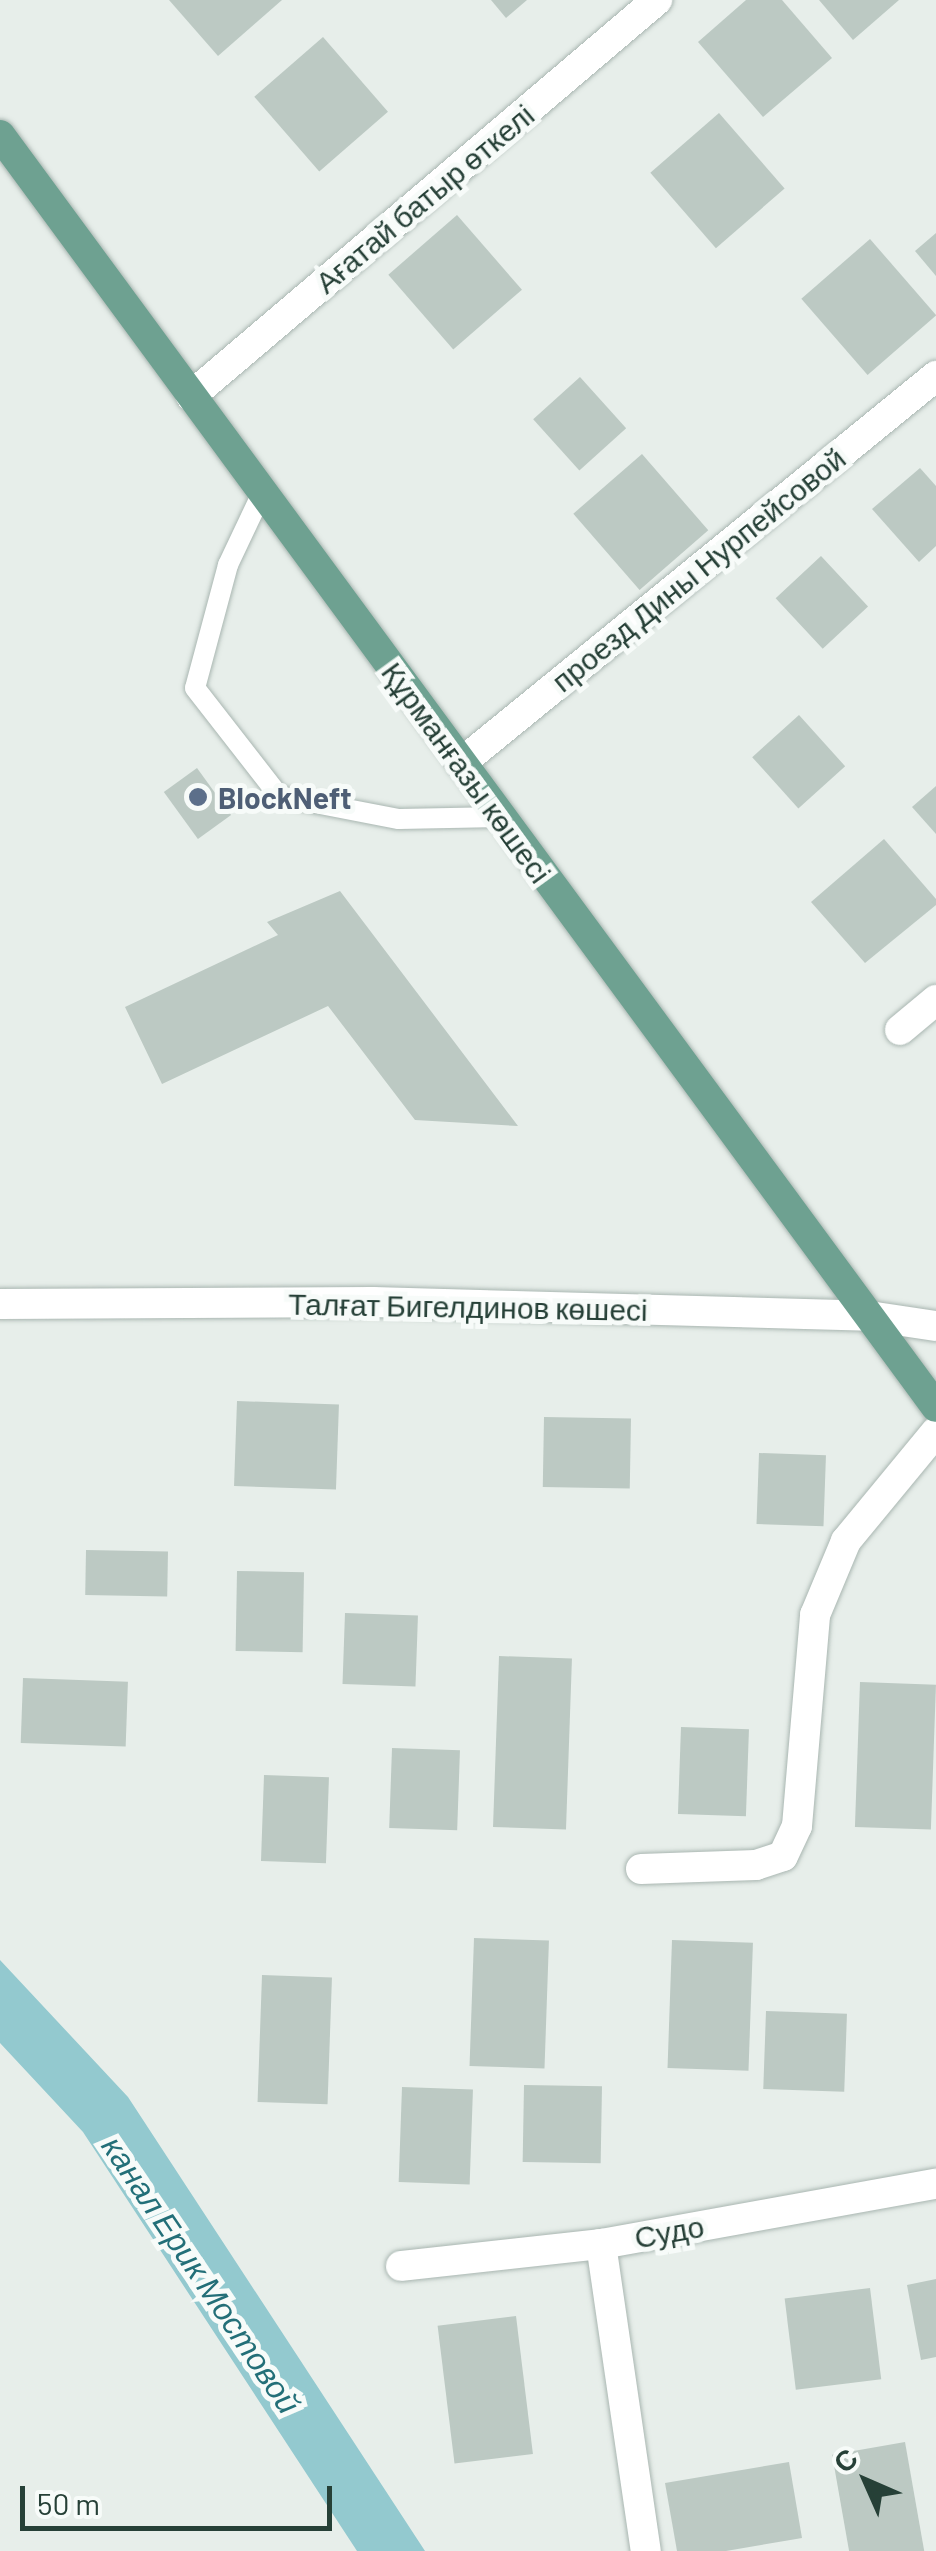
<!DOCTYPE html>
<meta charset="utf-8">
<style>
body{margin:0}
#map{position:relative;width:936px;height:2551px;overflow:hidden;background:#e7eeea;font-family:Barlow,sans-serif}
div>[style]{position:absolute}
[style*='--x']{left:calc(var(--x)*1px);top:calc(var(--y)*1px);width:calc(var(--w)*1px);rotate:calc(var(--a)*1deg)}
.water>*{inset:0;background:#93c9cf}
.building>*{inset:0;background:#bcc9c3;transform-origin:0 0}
.roads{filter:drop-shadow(0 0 2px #a9b6b1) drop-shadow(0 0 2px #a9b6b1)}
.service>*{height:20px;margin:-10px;padding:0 10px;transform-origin:10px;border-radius:10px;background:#fff}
.minor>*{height:30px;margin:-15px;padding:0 15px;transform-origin:15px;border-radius:15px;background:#fff}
.tertiary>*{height:30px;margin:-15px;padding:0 15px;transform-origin:15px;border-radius:15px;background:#fff}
.primary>*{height:30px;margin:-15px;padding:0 15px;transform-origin:15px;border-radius:15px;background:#6ea191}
.dots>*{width:28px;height:28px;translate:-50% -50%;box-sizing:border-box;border:5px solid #f7fbf9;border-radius:50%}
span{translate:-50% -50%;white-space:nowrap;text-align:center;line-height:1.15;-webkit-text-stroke:10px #f7fbf9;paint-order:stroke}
.street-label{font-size:30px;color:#264037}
.service-label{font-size:30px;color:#4e5e75;font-weight:700}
.left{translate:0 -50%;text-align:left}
.water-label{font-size:32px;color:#236f78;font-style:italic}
.north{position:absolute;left:816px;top:2431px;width:100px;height:100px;-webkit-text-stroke:8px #f7fbf9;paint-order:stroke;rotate:315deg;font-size:28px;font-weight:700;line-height:40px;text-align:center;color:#264037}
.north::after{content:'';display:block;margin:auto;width:35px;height:45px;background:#264037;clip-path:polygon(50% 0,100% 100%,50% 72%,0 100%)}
.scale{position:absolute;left:20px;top:2486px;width:312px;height:45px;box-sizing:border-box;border:5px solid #264037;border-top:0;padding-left:12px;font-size:30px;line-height:35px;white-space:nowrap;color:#264037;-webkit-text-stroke:8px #f7fbf9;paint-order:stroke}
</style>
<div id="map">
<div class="water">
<div style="clip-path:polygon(0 1960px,128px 2097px,425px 2551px,357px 2551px,83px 2132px,0 2043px)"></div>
</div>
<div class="building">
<div style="clip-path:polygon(169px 0,282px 0,218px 56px)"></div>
<div style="clip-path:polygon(491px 0,527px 0,506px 18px)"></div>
<div style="clip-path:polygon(746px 0,782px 0,832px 58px,763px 117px,698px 42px)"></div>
<div style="clip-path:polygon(819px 0,899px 0,853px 40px)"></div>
<div style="left:323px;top:37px;width:99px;height:91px;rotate:49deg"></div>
<div style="left:719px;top:113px;width:100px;height:91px;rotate:49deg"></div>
<div style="left:457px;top:215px;width:99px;height:91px;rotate:49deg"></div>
<div style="clip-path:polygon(936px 233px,936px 276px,915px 251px)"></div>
<div style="left:870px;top:239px;width:101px;height:91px;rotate:49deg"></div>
<div style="left:580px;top:377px;width:69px;height:63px;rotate:48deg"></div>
<div style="left:642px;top:454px;width:101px;height:91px;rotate:49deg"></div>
<div style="clip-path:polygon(920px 468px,936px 486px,936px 546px,919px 562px,872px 509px)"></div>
<div style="left:821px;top:556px;width:69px;height:62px;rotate:47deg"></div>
<div style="left:799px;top:715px;width:69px;height:63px;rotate:48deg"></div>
<div style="left:197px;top:768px;width:58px;height:41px;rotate:54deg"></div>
<div style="clip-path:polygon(936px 786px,936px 834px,912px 807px)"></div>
<div style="clip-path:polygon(884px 839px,936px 899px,936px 905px,865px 963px,811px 902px)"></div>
<div style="clip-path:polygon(340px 891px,518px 1126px,415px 1120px,328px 1006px,162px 1084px,125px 1007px,278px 935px,267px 922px)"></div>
<div style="left:237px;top:1401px;width:102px;height:85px;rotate:2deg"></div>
<div style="left:544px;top:1417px;width:87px;height:70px;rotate:1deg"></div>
<div style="left:759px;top:1453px;width:67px;height:71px;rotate:2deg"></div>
<div style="left:86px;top:1550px;width:82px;height:45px;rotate:1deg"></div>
<div style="left:237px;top:1571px;width:67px;height:80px;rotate:1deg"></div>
<div style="left:345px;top:1613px;width:73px;height:71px;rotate:2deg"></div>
<div style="left:499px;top:1656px;width:73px;height:171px;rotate:2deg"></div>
<div style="left:23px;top:1678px;width:105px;height:65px;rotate:2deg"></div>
<div style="left:860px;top:1682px;width:76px;height:145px;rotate:2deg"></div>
<div style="left:681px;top:1727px;width:68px;height:87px;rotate:2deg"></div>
<div style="left:392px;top:1748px;width:68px;height:80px;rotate:2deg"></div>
<div style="left:264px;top:1775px;width:65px;height:86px;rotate:2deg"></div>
<div style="left:474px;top:1938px;width:75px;height:128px;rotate:2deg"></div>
<div style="left:672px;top:1940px;width:81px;height:128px;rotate:2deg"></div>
<div style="left:262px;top:1975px;width:70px;height:127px;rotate:2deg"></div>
<div style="left:766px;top:2011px;width:81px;height:78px;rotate:2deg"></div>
<div style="left:524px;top:2085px;width:78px;height:77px;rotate:1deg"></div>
<div style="left:402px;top:2087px;width:71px;height:95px;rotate:2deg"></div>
<div style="clip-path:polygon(936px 2279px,936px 2357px,921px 2360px,907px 2285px)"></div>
<div style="left:870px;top:2288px;width:92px;height:86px;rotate:83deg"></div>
<div style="left:516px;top:2316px;width:139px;height:79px;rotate:83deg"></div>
<div style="left:905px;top:2442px;width:111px;height:74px;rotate:80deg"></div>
<div style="clip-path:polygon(789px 2462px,802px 2538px,726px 2551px,677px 2551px,665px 2483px)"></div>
</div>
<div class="roads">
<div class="service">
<div style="--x:262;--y:493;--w:80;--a:115.3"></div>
<div style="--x:228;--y:565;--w:127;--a:105"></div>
<div style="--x:195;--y:688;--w:137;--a:52.1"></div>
<div style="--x:279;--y:796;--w:122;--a:10.9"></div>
<div style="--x:399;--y:819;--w:102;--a:-1.1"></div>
</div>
<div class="minor">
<div style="--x:191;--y:396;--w:612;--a:-40.36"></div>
<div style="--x:461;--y:763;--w:613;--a:-39.17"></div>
<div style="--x:900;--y:1030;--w:47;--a:-39.8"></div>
<div style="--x:869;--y:1316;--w:68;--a:8.5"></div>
<div style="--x:641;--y:1869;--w:115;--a:-2"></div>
<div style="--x:756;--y:1865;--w:28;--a:-18"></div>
<div style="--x:783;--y:1856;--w:33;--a:-65"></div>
<div style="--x:797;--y:1826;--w:212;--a:-85.1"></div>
<div style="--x:815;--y:1615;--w:80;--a:-67.3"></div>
<div style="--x:846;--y:1541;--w:141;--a:-50.5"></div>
<div style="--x:601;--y:2244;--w:310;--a:81.7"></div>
<div style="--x:401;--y:2266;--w:201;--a:-6.3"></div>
<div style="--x:601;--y:2244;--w:340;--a:-10.2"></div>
</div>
<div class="tertiary">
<div style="--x:0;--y:1304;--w:373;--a:-0.3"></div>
<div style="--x:373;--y:1302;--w:496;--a:1.6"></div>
</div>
<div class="primary">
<div style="--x:0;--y:135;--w:1579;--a:53.65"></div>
</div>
</div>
<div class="dots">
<div style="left:198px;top:797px;background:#5c6f8a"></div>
</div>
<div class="street-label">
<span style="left:424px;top:198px;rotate:-40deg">Ағатай батыр өткелі</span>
<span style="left:698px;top:569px;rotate:-39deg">проезд Дины Нурпейсовой</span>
<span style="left:467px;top:772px;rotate:54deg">Құрманғазы көшесі</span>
<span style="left:468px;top:1306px;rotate:1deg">Талғат Бигелдинов көшесі</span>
<span style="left:669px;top:2231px;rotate:-10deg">Судо</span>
</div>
<div class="service-label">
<span class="left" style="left:218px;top:797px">BlockNeft</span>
</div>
<div class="water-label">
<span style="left:202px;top:2274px;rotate:56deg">канал Ерик Мостовой</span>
</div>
<div class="north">С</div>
<div class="scale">50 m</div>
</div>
